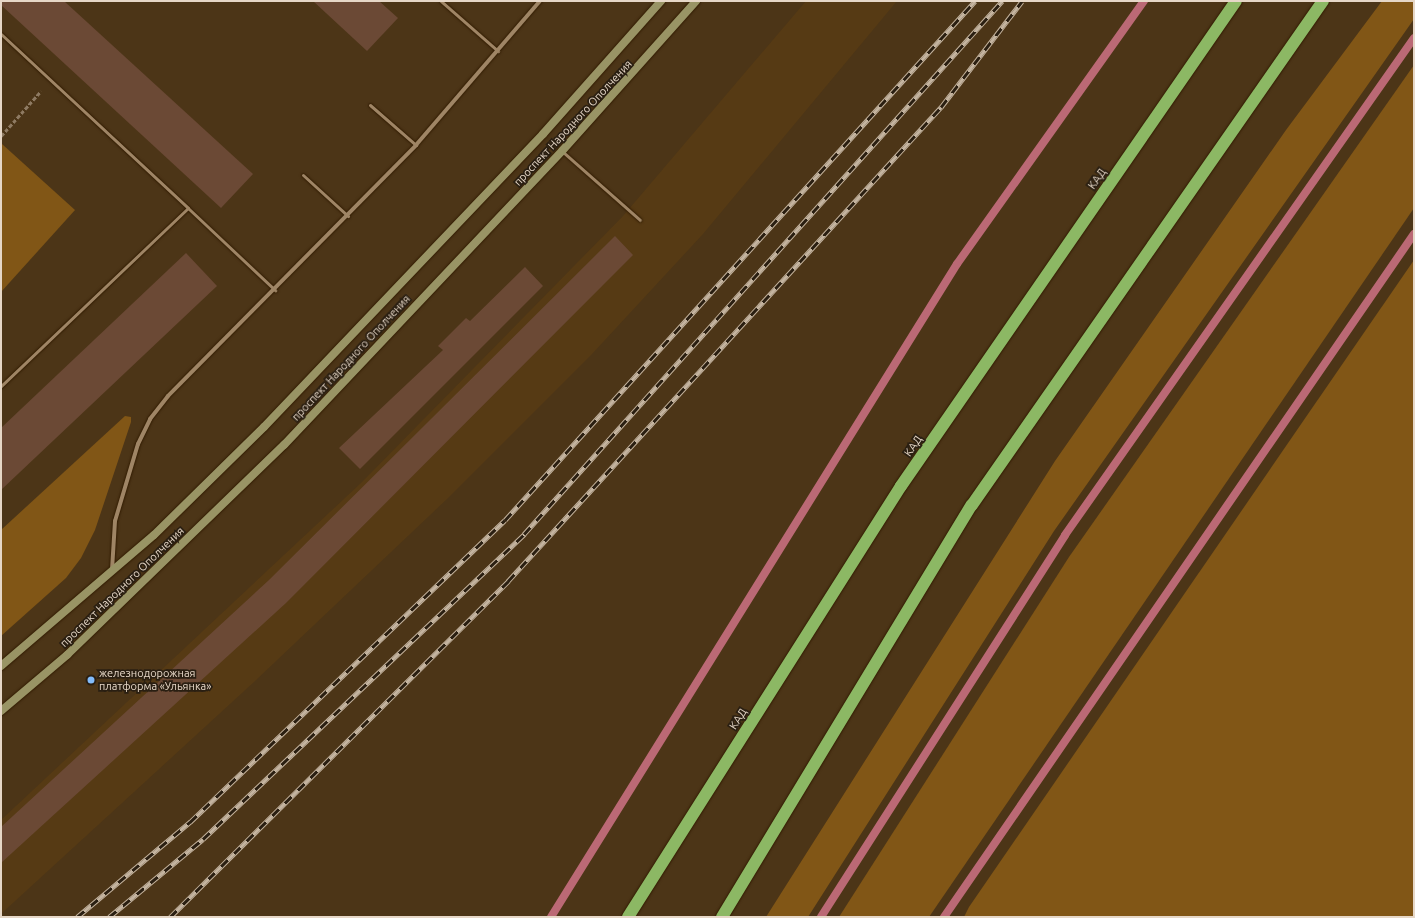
<!DOCTYPE html>
<meta charset="utf-8">
<style>
body{margin:0}
#map{position:relative;width:1415px;height:918px;overflow:hidden;background:#4c3517;font-family:Ubuntu,sans-serif}
div>[style]{position:absolute}
[style*='--x']{left:calc(var(--x)*1px);top:calc(var(--y)*1px);width:calc(var(--w)*1px);rotate:calc(var(--a)*1deg)}
.built>*{inset:0;background:#563a14}
.green>*{inset:0;background:#815616}
.stream>*{height:8px;margin:-4px;padding:0 4px;transform-origin:4px;border-radius:4px;background:#bb6975}
.building>*{inset:0;background:#6b4935}
.path>*{height:2.5px;margin-top:-1.25px;transform-origin:0;background:repeating-linear-gradient(90deg,#8e7a62 0 4px,transparent 0 6px)}
.roads{filter:drop-shadow(0 0 1px #321c00) drop-shadow(0 0 1px #321c00)}
.lane>*{height:3px;margin:-1.5px;padding:0 1.5px;transform-origin:1.5px;border-radius:1.5px;background:#9f8565}
.street>*{height:4px;margin:-2px;padding:0 2px;transform-origin:2px;border-radius:2px;background:#9f8565}
.secondary>*{height:8px;margin:-4px;padding:0 4px;transform-origin:4px;border-radius:4px;background:#999465}
.highway>*{height:12px;margin:-6px;padding:0 6px;transform-origin:6px;border-radius:6px;background:#8cb864}
.rail>*{height:4.5px;margin-top:-2.25px;transform-origin:0;background:repeating-linear-gradient(90deg,#2a1f12 0 9px,#c4b4a0 0 18px);box-sizing:border-box;border-block:1px solid #c4b4a0}
.dots>*{width:11px;height:11px;translate:-50% -50%;box-sizing:border-box;border:2px solid #2a1f12;border-radius:50%}
span{translate:-50% -50%;white-space:nowrap;text-align:center;line-height:1.15;-webkit-text-stroke:3.5px #2a1f12;paint-order:stroke}
.street-label{font-size:11px;color:#e6d7c7}
.poi-label{font-size:11px;color:#e6d7c7}
.left{translate:0 -50%;text-align:left}
.frame{position:absolute;inset:0;border:2px solid #e6d7c7;pointer-events:none}
</style>
<div id="map">
<div class="built">
<div style="clip-path:polygon(806px 1px,897px 1px,703px 234px,592px 354px,447px 499px,254px 682px,1px 914px,1px 820px,362px 482px,623px 216px)"></div>
</div>
<div class="green">
<div style="clip-path:polygon(1382px 1px,1414px 1px,1414px 19px,1054px 531px,808px 917px,766px 917px,1055px 461px,1286px 130px)"></div>
<div style="clip-path:polygon(1414px 65px,1414px 208px,929px 917px,839px 917px,1069px 557px)"></div>
<div style="clip-path:polygon(2px 144px,75px 210px,1px 292px,1px 145px)"></div>
<div style="clip-path:polygon(1414px 260px,1414px 917px,964px 917px,969px 907px)"></div>
<div style="clip-path:polygon(125px 416px,131px 417px,131px 422px,95px 530px,81px 558px,66px 578px,1px 636px,1px 530px)"></div>
</div>
<div class="stream">
<div style="--x:551;--y:917;--w:769;--a:-58.13"></div>
<div style="--x:957;--y:264;--w:323;--a:-54.6"></div>
<div style="--x:821;--y:917;--w:453;--a:-57.4"></div>
<div style="--x:1065;--y:535;--w:607;--a:-54.92"></div>
<div style="--x:944;--y:917;--w:829;--a:-55.47"></div>
</div>
<div class="building">
<div style="clip-path:polygon(1px 1px,64px 1px,253px 174px,221px 208px,1px 5px)"></div>
<div style="clip-path:polygon(313px 1px,379px 1px,398px 18px,367px 51px)"></div>
<div style="clip-path:polygon(615px 236px,633px 255px,286px 603px,1px 863px,1px 827px,269px 580px)"></div>
<div style="clip-path:polygon(186px 253px,217px 286px,1px 490px,1px 428px)"></div>
<div style="clip-path:polygon(525px 267px,543px 286px,360px 469px,339px 448px,443px 350px,438px 346px,466px 318px,470px 321px)"></div>
</div>
<div class="path">
<div style="--x:1;--y:136;--w:60;--a:-48.4"></div>
</div>
<div class="roads">
<div class="lane">
<div style="--x:441;--y:1;--w:76;--a:41.3"></div>
<div style="--x:1;--y:34;--w:255;--a:42.9"></div>
<div style="--x:188;--y:208;--w:258;--a:136.4"></div>
<div style="--x:370;--y:105;--w:61;--a:41"></div>
<div style="--x:562;--y:151;--w:104;--a:41.5"></div>
<div style="--x:303;--y:175;--w:61;--a:42.3"></div>
<div style="--x:188;--y:208;--w:120;--a:43.3"></div>
</div>
<div class="street">
<div style="--x:112;--y:570;--w:49;--a:-86.5"></div>
<div style="--x:115;--y:521;--w:80;--a:-73.4"></div>
<div style="--x:138;--y:444;--w:28;--a:-64"></div>
<div style="--x:150;--y:419;--w:29;--a:-52"></div>
<div style="--x:168;--y:396;--w:353;--a:-45.3"></div>
<div style="--x:416;--y:145;--w:190;--a:-49.3"></div>
</div>
<div class="secondary">
<div style="--x:1;--y:666;--w:201;--a:-40.6"></div>
<div style="--x:154;--y:535;--w:154;--a:-44.5"></div>
<div style="--x:264;--y:427;--w:405;--a:-46.4"></div>
<div style="--x:543;--y:134;--w:178;--a:-48.4"></div>
<div style="--x:1;--y:711;--w:87;--a:-40.3"></div>
<div style="--x:67;--y:655;--w:302;--a:-44.1"></div>
<div style="--x:284;--y:445;--w:405;--a:-46.6"></div>
<div style="--x:562;--y:151;--w:201;--a:-48.2"></div>
</div>
<div class="highway">
<div style="--x:628;--y:917;--w:510;--a:-57.65"></div>
<div style="--x:901;--y:486;--w:589;--a:-55.37"></div>
<div style="--x:722;--y:917;--w:482;--a:-58.8"></div>
<div style="--x:972;--y:505;--w:614;--a:-55.15"></div>
</div>
</div>
<div class="rail">
<div style="--x:77;--y:917;--w:148;--a:-40.1"></div>
<div style="--x:190;--y:822;--w:436;--a:-43.8"></div>
<div style="--x:505;--y:520;--w:700;--a:-47.84"></div>
<div style="--x:109;--y:917;--w:122;--a:-39.7"></div>
<div style="--x:203;--y:839;--w:443;--a:-43.5"></div>
<div style="--x:524;--y:534;--w:716;--a:-48.11"></div>
<div style="--x:170;--y:917;--w:477;--a:-44.8"></div>
<div style="--x:508;--y:581;--w:642;--a:-47.59"></div>
<div style="--x:941;--y:107;--w:133;--a:-52.6"></div>
</div>
<div class="dots">
<div style="left:91px;top:680px;background:#83bcfb"></div>
</div>
<div class="street-label">
<span style="left:573px;top:123px;rotate:-47deg">проспект Народного Ополчения</span>
<span style="left:1097px;top:179px;rotate:-55deg">КАД</span>
<span style="left:351px;top:358px;rotate:-47deg">проспект Народного Ополчения</span>
<span style="left:913px;top:446px;rotate:-55deg">КАД</span>
<span style="left:122px;top:587px;rotate:-44deg">проспект Народного Ополчения</span>
<span style="left:738px;top:719px;rotate:-58deg">КАД</span>
</div>
<div class="poi-label">
<span class="left" style="left:99px;top:680px">железнодорожная<br>платформа «Ульянка»</span>
</div>
<div class="frame"></div>
</div>
